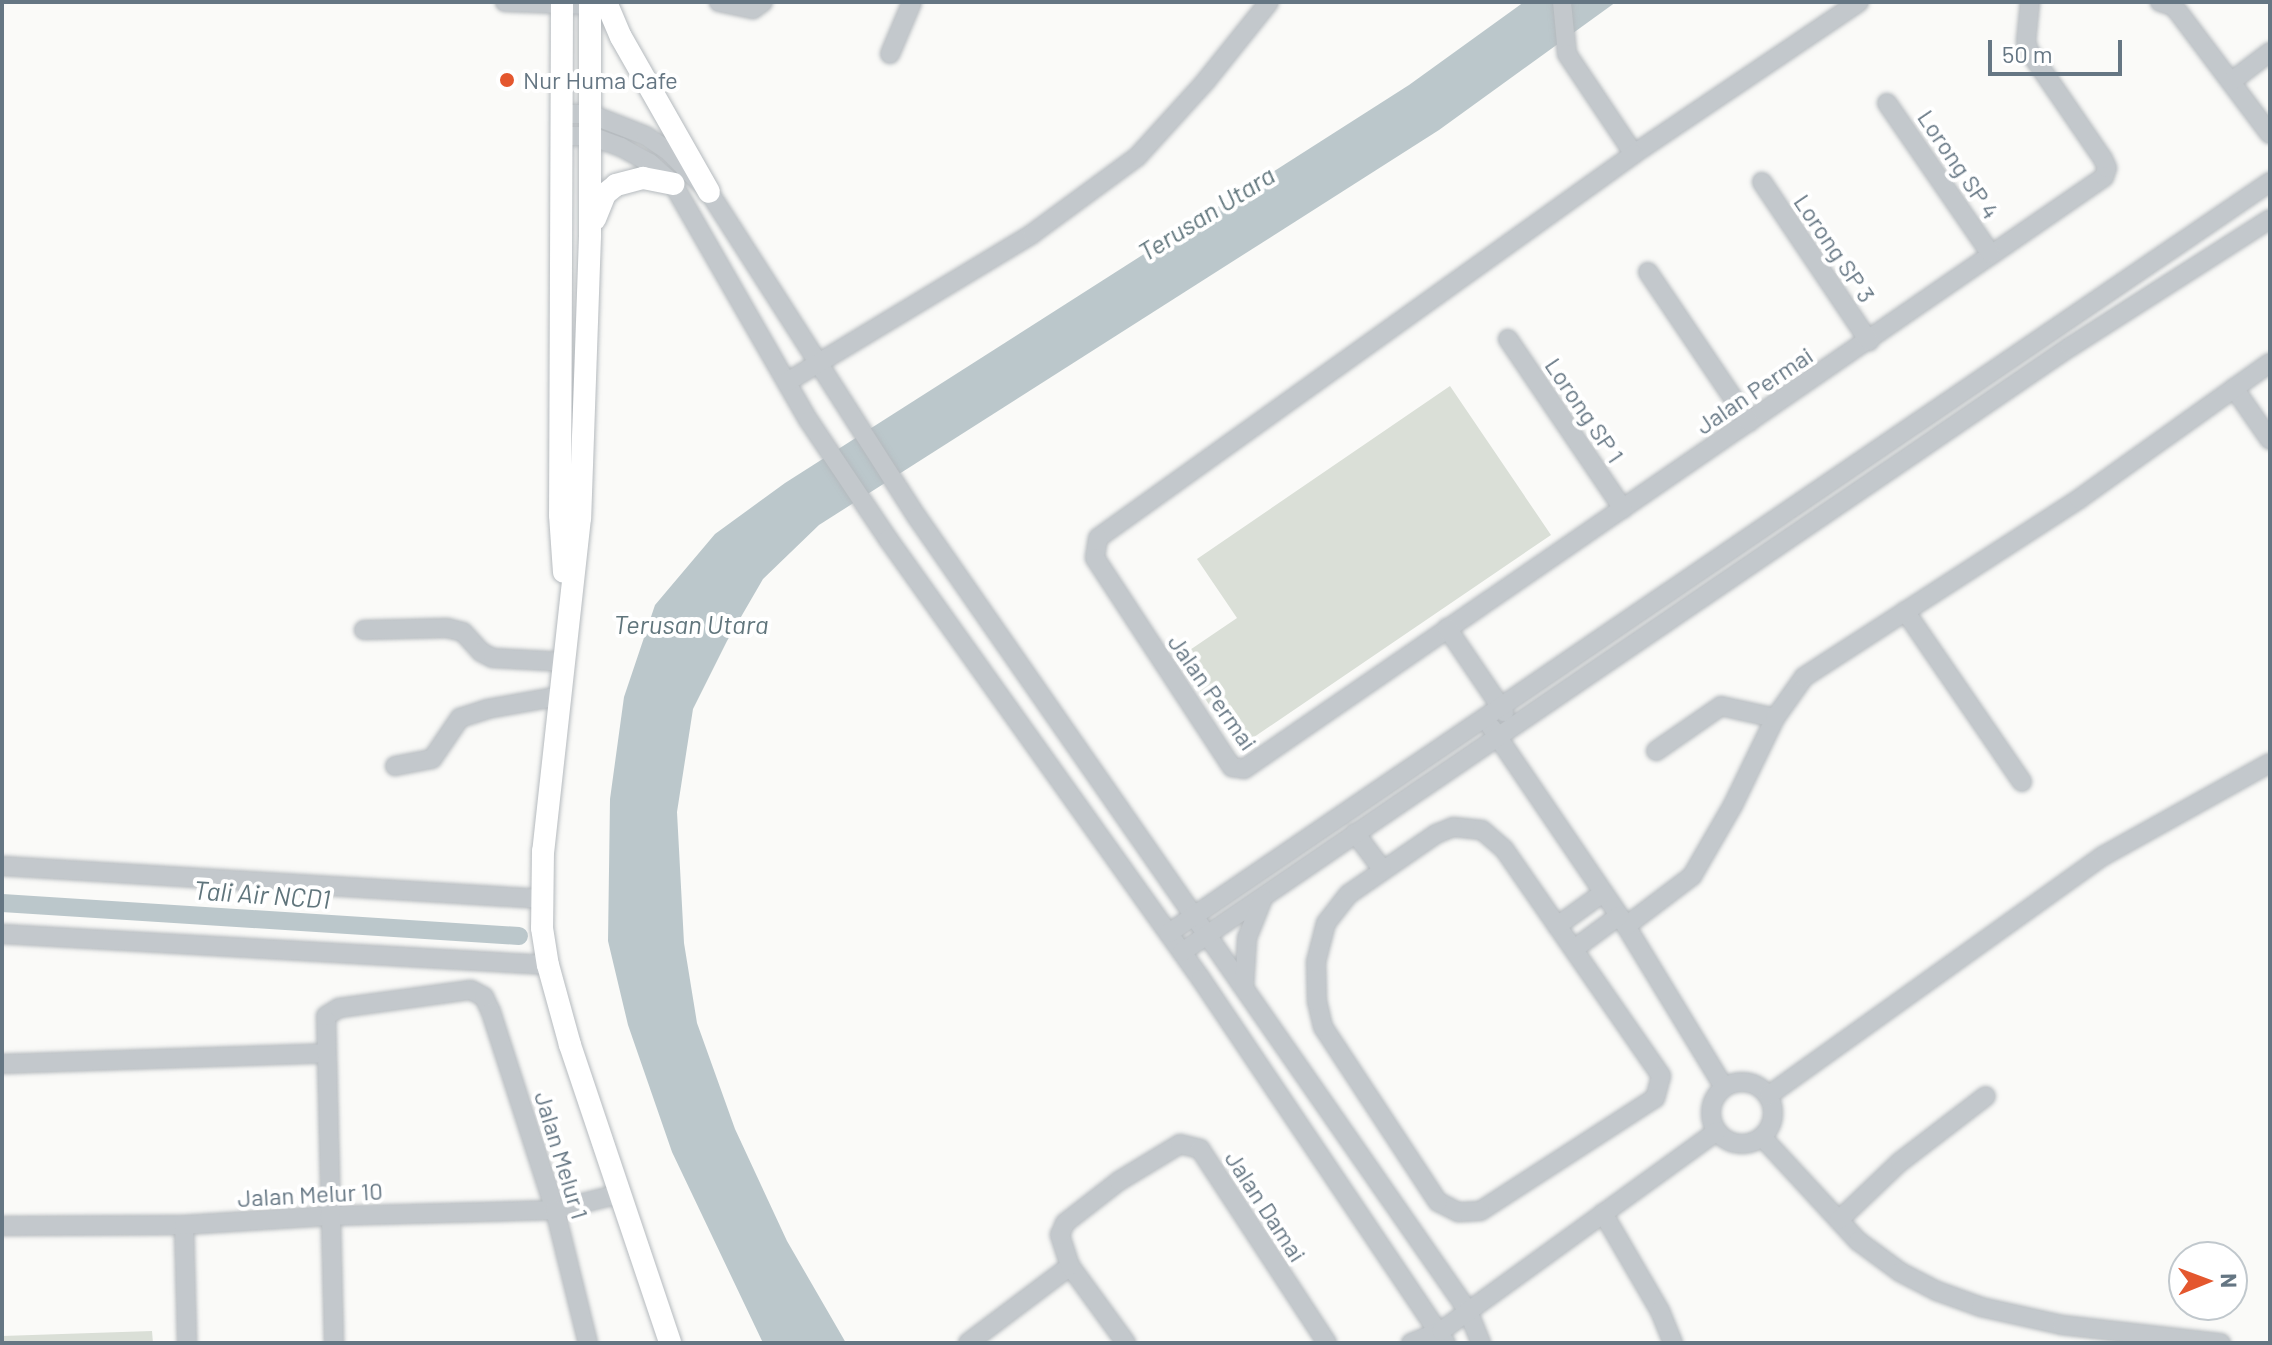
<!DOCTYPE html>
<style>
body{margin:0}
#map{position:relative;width:2272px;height:1345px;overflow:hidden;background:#fafaf8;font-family:Barlow,sans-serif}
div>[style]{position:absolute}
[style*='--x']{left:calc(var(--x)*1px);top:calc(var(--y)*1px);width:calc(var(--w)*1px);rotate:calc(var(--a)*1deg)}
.green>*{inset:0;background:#dadfd7}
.water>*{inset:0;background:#bbc7cb}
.canal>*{height:18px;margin:-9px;padding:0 9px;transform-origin:9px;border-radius:9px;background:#bbc7cb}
.roads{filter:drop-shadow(0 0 2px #b5babe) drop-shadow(0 0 2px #b5babe)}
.minor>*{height:18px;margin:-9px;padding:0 9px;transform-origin:9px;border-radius:9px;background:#c3c8cc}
.minor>.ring{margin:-9px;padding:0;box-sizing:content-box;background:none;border:18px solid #c3c8cc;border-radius:50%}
.major>*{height:22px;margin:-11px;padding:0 11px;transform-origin:11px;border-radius:11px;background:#fff}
.dots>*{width:22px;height:22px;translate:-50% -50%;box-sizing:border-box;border:4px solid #fff;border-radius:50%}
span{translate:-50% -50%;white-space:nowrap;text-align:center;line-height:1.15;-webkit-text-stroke:8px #fff;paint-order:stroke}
.poi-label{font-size:24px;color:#657683}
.left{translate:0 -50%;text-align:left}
.street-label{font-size:24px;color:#657683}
.water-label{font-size:26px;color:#60757c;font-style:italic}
.frame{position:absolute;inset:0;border:4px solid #657683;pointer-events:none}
.north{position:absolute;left:2168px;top:1241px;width:80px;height:80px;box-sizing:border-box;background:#fff;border:2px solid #c1c8cd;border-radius:50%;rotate:89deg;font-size:22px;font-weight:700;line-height:32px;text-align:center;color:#657683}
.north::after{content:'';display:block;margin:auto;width:28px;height:36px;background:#e4572e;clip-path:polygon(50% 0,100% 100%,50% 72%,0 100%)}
.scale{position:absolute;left:1988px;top:40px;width:134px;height:36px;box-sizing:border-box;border:4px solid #657683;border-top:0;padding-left:10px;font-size:24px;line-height:28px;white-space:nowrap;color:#657683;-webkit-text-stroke:6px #fff;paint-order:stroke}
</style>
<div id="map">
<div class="green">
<div style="clip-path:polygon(1450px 386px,1551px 535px,1238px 748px,1178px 658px,1237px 618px,1197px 559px)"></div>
<div style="clip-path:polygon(152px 1331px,153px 1343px,2px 1343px,2px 1336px)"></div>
</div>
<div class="water">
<div style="clip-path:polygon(1524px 2px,1616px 2px,1439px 130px,819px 525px,763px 579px,727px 641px,693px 709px,677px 812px,684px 943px,697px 1023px,735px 1129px,787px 1241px,846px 1343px,763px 1343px,672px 1152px,628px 1025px,608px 941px,610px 799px,624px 697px,655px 605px,715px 534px,785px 483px,1409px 85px)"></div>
</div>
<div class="canal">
<div style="--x:2;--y:903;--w:518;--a:3.65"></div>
</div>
<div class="roads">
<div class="minor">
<div style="--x:505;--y:2;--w:85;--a:2"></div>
<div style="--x:719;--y:2;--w:35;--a:12"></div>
<div style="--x:753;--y:9;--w:12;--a:-35"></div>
<div style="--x:1562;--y:2;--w:52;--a:84.5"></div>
<div style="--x:1567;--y:54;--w:120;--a:56.2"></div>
<div style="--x:1859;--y:2;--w:272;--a:146"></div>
<div style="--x:1634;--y:154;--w:659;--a:144.38"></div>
<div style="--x:1098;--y:538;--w:20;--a:99"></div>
<div style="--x:1095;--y:558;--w:250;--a:56.8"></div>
<div style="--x:1232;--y:767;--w:12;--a:9"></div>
<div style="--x:1244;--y:769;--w:1044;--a:-34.54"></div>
<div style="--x:2104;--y:177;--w:9;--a:-72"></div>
<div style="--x:2107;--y:168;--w:10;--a:-114"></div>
<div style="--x:2103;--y:159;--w:131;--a:-124.4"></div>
<div style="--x:2029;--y:51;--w:9;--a:-108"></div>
<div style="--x:2026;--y:42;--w:40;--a:-84.3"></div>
<div style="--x:2160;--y:2;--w:14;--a:17"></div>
<div style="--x:2173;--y:6;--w:9;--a:49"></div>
<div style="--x:2179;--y:13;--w:151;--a:53.1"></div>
<div style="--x:890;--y:54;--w:56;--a:-67.1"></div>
<div style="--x:2232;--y:81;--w:48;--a:-37.3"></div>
<div style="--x:1887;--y:103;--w:182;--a:55.5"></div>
<div style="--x:562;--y:114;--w:28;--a:0"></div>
<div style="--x:590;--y:114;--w:60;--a:21.4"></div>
<div style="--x:646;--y:136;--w:25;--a:34"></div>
<div style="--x:667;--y:150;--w:59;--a:45"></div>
<div style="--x:709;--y:192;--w:386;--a:57.4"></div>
<div style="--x:917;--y:517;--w:966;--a:55.24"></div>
<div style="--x:1468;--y:1311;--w:35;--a:68"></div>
<div style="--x:563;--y:136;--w:28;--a:0"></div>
<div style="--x:591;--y:136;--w:32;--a:20"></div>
<div style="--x:621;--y:147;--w:33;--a:29"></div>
<div style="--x:650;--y:163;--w:31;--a:42"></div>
<div style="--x:673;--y:184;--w:273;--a:60.2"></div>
<div style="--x:809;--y:421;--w:142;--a:56.2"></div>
<div style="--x:888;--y:539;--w:540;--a:54.57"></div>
<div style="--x:1201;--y:979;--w:439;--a:56.1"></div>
<div style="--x:1762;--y:182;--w:192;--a:56.1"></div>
<div style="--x:1648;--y:272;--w:181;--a:56"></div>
<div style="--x:1508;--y:339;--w:205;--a:55.9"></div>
<div style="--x:787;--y:382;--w:286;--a:-31.1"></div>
<div style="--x:1032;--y:234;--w:130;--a:-36.3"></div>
<div style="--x:1137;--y:157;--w:101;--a:-47.8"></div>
<div style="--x:1205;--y:82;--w:102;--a:-51.3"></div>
<div style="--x:2234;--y:388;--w:63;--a:55.3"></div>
<div style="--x:1905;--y:611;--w:207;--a:55.6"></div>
<div style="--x:1447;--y:628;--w:102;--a:55.8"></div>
<div style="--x:364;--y:630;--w:83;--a:-1.4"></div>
<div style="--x:447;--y:628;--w:16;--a:14"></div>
<div style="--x:463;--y:632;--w:27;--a:48"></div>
<div style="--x:481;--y:652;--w:13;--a:27"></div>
<div style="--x:493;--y:658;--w:73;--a:3.1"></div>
<div style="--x:1491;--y:727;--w:240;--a:55.8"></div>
<div style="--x:1626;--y:926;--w:188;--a:58.7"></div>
<div style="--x:1656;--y:751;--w:79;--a:-34.7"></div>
<div style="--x:1721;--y:706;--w:55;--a:12.5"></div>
<div style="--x:395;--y:766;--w:38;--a:-11"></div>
<div style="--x:432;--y:759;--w:50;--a:-55.7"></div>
<div style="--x:460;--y:718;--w:28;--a:-18"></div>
<div style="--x:487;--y:709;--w:75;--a:-10"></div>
<div style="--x:1453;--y:827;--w:29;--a:6"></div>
<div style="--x:1482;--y:830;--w:29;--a:41"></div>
<div style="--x:1504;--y:849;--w:276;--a:55.3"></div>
<div style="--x:1661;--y:1076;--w:23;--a:105"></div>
<div style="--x:1655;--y:1098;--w:208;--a:147.1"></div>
<div style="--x:1480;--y:1211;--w:22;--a:177"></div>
<div style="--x:1458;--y:1212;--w:22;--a:-153"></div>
<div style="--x:1438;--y:1202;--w:209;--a:-123.3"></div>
<div style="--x:1323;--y:1027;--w:26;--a:-103"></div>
<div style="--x:1317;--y:1002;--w:40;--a:-91.4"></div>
<div style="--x:1316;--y:962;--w:40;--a:-75.6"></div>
<div style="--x:1326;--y:923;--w:37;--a:-52"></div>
<div style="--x:1349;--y:894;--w:106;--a:-34.6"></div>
<div style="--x:1436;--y:834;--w:18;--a:-22"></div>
<div style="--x:1355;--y:833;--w:45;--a:53.1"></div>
<div style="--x:2;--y:866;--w:542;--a:3.49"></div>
<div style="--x:1557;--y:926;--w:57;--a:-35.7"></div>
<div style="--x:1626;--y:926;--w:83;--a:-37.1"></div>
<div style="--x:1692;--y:876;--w:82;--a:-60"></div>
<div style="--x:1733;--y:805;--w:97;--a:-64.2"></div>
<div style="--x:1775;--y:718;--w:50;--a:-54.7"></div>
<div style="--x:1804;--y:677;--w:328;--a:-32.9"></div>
<div style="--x:2079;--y:499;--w:234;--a:-35.5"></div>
<div style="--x:1169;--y:933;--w:1333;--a:-34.3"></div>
<div style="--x:2;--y:934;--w:547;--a:3.25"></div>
<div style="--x:1574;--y:949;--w:56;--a:-36.3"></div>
<div style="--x:1182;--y:952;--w:1075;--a:-34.27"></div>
<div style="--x:2070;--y:347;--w:237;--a:-32.6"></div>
<div style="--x:1244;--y:987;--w:49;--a:-86.5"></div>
<div style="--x:1247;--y:938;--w:43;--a:-68.2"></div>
<div style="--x:2;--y:1064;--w:324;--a:-1.9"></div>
<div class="ring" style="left:1711px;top:1082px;width:44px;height:44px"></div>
<div style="--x:1769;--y:1095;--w:411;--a:-35.6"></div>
<div style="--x:2103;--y:856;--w:191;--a:-29.1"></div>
<div style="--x:1762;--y:1137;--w:142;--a:47.3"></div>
<div style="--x:1858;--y:1241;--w:52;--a:36.4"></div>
<div style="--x:1900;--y:1272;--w:42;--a:27.2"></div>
<div style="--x:1937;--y:1291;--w:47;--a:20"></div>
<div style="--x:1981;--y:1307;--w:83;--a:12.5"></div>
<div style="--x:2062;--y:1325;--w:160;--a:6.5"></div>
<div style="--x:1603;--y:1213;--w:113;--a:59.8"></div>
<div style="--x:1660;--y:1311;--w:35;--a:68"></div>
<div style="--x:1839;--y:1220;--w:84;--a:-43.6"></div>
<div style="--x:1900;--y:1162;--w:108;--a:-37.5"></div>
<div style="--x:184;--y:1225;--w:118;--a:88.5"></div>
<div style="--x:2;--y:1226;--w:182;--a:-0.3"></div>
<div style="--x:184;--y:1225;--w:145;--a:-3.6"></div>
<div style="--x:329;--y:1216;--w:226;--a:-1.5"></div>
<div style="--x:555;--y:1210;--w:66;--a:-14"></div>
<div style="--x:334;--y:1343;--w:327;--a:-91.4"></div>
<div style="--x:326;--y:1016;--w:15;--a:-32"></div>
<div style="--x:339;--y:1008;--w:133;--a:-7.8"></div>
<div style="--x:471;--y:990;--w:15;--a:28"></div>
<div style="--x:484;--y:997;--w:17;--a:65"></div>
<div style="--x:491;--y:1012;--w:208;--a:72.1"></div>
<div style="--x:555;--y:1210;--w:137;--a:76.1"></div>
<div style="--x:968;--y:1343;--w:128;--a:-37"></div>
<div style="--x:1126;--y:1343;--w:95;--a:-126"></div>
<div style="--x:1070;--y:1266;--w:33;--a:-108"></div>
<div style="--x:1060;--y:1235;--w:13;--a:-67"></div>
<div style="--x:1065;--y:1223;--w:68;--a:-37.9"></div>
<div style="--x:1119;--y:1181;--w:71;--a:-31.2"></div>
<div style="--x:1180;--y:1144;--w:21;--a:14"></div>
<div style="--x:1200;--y:1149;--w:232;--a:56.8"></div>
<div style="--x:1411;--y:1343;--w:32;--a:-22"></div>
<div style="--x:1441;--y:1331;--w:341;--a:-35.9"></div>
</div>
<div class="major">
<div style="--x:562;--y:2;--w:513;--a:90.22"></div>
<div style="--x:560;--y:515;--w:57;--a:86"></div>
<div style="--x:590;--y:2;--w:234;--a:90"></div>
<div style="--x:590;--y:236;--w:282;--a:92"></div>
<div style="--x:580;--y:518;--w:335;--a:96.3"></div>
<div style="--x:543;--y:851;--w:77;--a:90.7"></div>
<div style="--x:542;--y:928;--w:37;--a:81"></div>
<div style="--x:548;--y:965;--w:83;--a:74.6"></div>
<div style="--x:570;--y:1045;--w:314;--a:71.4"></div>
<div style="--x:606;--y:2;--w:38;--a:67"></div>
<div style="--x:621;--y:37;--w:178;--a:60.4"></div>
<div style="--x:595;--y:219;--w:27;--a:-68"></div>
<div style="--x:605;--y:194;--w:14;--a:-39"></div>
<div style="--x:616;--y:185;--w:28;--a:-15"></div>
<div style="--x:643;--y:178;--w:31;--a:11"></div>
</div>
</div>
<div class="dots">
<div style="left:507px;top:80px;background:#e4572e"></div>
</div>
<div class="poi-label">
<span class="left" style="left:523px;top:80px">Nur Huma Cafe</span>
</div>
<div class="street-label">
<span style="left:1959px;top:164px;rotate:56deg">Lorong SP 4</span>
<span style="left:1835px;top:248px;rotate:56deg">Lorong SP 3</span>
<span style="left:1754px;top:390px;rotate:-34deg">Jalan Permai</span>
<span style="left:1585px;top:410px;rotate:56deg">Lorong SP 1</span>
<span style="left:1213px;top:692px;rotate:55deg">Jalan Permai</span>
<span style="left:562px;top:1155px;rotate:73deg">Jalan Melur 1</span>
<span style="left:310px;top:1194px;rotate:-3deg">Jalan Melur 10</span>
<span style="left:1266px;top:1206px;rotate:57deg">Jalan Damai</span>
</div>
<div class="water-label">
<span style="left:1206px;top:213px;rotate:-32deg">Terusan Utara</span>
<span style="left:691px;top:624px">Terusan Utara</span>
<span style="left:262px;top:894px;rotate:4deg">Tali Air NCD1</span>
</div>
<div class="frame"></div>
<div class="north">N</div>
<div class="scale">50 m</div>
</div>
